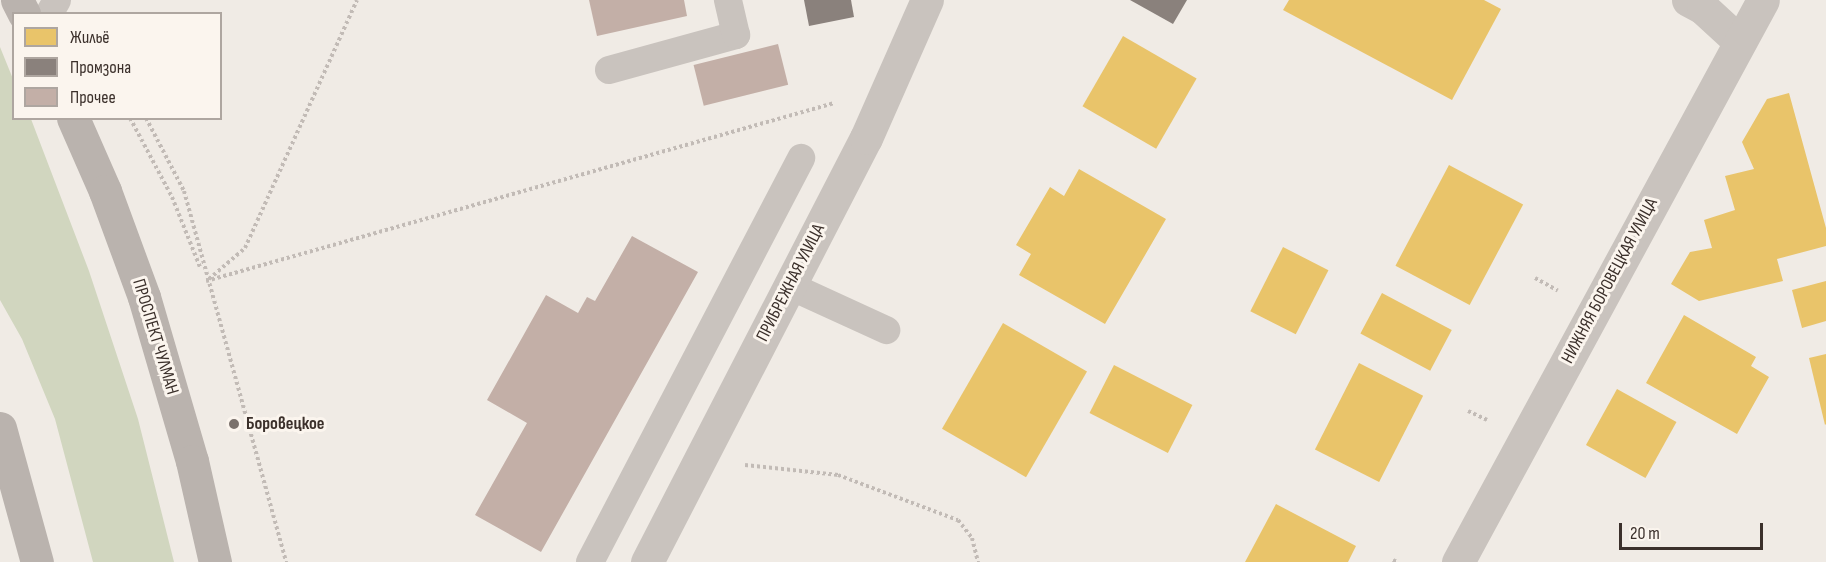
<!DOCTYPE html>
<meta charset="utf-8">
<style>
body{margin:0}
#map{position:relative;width:1826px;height:562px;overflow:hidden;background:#f0ebe5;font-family:"Sofia Sans Condensed",sans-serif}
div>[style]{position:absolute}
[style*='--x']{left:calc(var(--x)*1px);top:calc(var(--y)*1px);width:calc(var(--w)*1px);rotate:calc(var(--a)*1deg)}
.green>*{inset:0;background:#d1d6bf}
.homes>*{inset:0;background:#e9c46a;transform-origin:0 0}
.industry>*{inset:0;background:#8a817c}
.building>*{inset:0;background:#c3afa7;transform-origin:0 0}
.path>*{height:4px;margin-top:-2px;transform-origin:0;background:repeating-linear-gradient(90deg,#c2bbb6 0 3px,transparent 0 6px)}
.lane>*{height:28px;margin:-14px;padding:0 14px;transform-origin:14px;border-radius:14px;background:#c9c3be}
.street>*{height:33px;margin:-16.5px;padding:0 16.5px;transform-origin:16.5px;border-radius:16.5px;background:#c9c3be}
.secondary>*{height:33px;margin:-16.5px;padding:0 16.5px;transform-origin:16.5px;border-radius:16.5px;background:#bab3ae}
.dots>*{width:16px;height:16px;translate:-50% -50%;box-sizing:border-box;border:3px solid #fbf5ee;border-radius:50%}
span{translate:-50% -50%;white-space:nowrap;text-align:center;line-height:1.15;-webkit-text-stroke:6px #fbf5ee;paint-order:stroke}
.street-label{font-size:18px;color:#3b302b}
.poi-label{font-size:18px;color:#3b302b;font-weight:700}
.left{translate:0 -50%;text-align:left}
.legend{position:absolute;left:12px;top:12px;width:210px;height:108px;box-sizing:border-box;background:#fbf5ee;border:2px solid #aea6a0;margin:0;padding:8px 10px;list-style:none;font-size:18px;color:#3b302b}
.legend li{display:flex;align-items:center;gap:12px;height:30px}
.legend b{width:30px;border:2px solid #aea6a0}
.scale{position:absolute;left:1619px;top:523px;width:144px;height:27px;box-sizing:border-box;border:3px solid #3b302b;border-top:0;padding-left:8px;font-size:18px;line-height:21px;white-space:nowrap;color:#3b302b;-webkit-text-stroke:4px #fbf5ee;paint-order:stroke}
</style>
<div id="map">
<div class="green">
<div style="clip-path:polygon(0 47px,13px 79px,14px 118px,31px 119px,89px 271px,138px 419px,174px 562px,93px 562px,55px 419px,22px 339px,0 300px)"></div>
</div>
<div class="homes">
<div style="clip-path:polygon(1289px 0,1484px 0,1501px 9px,1452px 100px,1283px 10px)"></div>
<div style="left:1123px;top:36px;width:85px;height:81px;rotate:30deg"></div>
<div style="clip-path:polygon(1789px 93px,1826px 228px,1826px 246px,1777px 259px,1783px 281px,1699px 301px,1671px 284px,1690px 252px,1712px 248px,1704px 220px,1735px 210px,1725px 176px,1754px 169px,1742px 142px,1767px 99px)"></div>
<div style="left:1449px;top:165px;width:84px;height:114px;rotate:28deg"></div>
<div style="clip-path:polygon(1079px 169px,1166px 219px,1105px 324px,1019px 275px,1031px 254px,1016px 245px,1050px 187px,1064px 196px)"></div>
<div style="left:1283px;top:247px;width:51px;height:72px;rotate:27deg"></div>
<div style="clip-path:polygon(1826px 281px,1826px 321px,1802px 328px,1792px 290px)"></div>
<div style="left:1382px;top:293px;width:79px;height:46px;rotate:28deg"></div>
<div style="clip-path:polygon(1684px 315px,1756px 357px,1751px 366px,1769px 377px,1737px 434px,1646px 383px)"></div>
<div style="left:1003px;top:323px;width:97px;height:122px;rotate:30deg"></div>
<div style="clip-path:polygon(1826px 354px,1826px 424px,1825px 425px,1809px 358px)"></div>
<div style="left:1359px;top:363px;width:72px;height:97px;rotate:27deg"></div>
<div style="left:1114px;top:365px;width:88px;height:54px;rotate:27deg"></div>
<div style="left:1617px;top:389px;width:68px;height:64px;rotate:29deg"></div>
<div style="clip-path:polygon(1276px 504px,1356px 546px,1348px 562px,1245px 562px)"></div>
</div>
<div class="industry">
<div style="clip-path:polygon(804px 0,851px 0,854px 17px,809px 26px)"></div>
<div style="clip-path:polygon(1130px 0,1187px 0,1173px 24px)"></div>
</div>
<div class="building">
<div style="clip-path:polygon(589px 0,684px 0,687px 16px,597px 36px)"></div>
<div style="left:778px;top:44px;width:42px;height:87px;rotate:76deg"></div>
<div style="clip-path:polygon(632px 236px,698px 272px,541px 552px,475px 515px,527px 423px,487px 400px,546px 295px,578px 313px,587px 297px,595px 301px)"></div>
</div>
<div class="path">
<div style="--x:130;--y:118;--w:89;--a:62"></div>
<div style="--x:172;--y:197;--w:75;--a:68.2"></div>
<div style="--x:146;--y:118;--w:82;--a:62.5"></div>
<div style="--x:184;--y:191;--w:385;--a:74.6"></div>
<div style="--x:1535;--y:278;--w:26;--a:29"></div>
<div style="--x:209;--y:279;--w:48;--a:-40.7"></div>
<div style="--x:245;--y:248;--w:272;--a:-65.7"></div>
<div style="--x:206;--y:281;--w:653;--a:-15.82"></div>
<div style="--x:1468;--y:411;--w:21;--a:25"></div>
<div style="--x:745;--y:465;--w:94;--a:6.1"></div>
<div style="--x:838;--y:475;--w:128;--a:20.6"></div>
<div style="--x:958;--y:520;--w:23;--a:52"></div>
<div style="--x:972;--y:538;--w:25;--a:76"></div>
<div style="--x:1393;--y:560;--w:4;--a:27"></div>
</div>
<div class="lane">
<div style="--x:49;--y:14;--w:16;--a:-60"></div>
<div style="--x:609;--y:70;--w:132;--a:-15.4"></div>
<div style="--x:736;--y:35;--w:36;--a:-103"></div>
<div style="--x:790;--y:286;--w:106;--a:24.6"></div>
<div style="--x:590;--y:562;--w:456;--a:-62.4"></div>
</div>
<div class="street">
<div style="--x:1688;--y:0;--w:17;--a:28"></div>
<div style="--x:1703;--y:8;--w:50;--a:42.6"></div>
<div style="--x:647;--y:562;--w:477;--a:-62.7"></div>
<div style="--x:866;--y:138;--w:151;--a:-66.2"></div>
<div style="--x:1458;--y:562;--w:639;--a:-61.51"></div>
</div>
<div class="secondary">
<div style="--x:17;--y:0;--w:16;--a:63"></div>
<div style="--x:73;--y:118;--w:80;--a:66.3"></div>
<div style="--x:105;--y:191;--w:113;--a:69.8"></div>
<div style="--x:144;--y:297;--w:171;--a:73.7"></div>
<div style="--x:192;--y:461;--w:104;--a:77.2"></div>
<div style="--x:0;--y:428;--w:139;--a:74.6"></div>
</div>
<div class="dots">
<div style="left:234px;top:424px;background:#7a716c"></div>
</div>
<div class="street-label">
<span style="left:1610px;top:281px;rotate:-62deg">НИЖНЯЯ БОРОВЕЦКАЯ УЛИЦА</span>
<span style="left:791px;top:283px;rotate:-63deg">ПРИБРЕЖНАЯ УЛИЦА</span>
<span style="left:155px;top:337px;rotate:73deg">ПРОСПЕКТ ЧУЛМАН</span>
</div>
<div class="poi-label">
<span class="left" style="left:246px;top:424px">Боровецкое</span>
</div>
<ul class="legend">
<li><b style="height:16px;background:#e9c46a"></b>Жильё</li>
<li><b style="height:16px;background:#8a817c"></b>Промзона</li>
<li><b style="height:16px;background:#c3afa7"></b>Прочее</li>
</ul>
<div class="scale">20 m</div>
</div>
